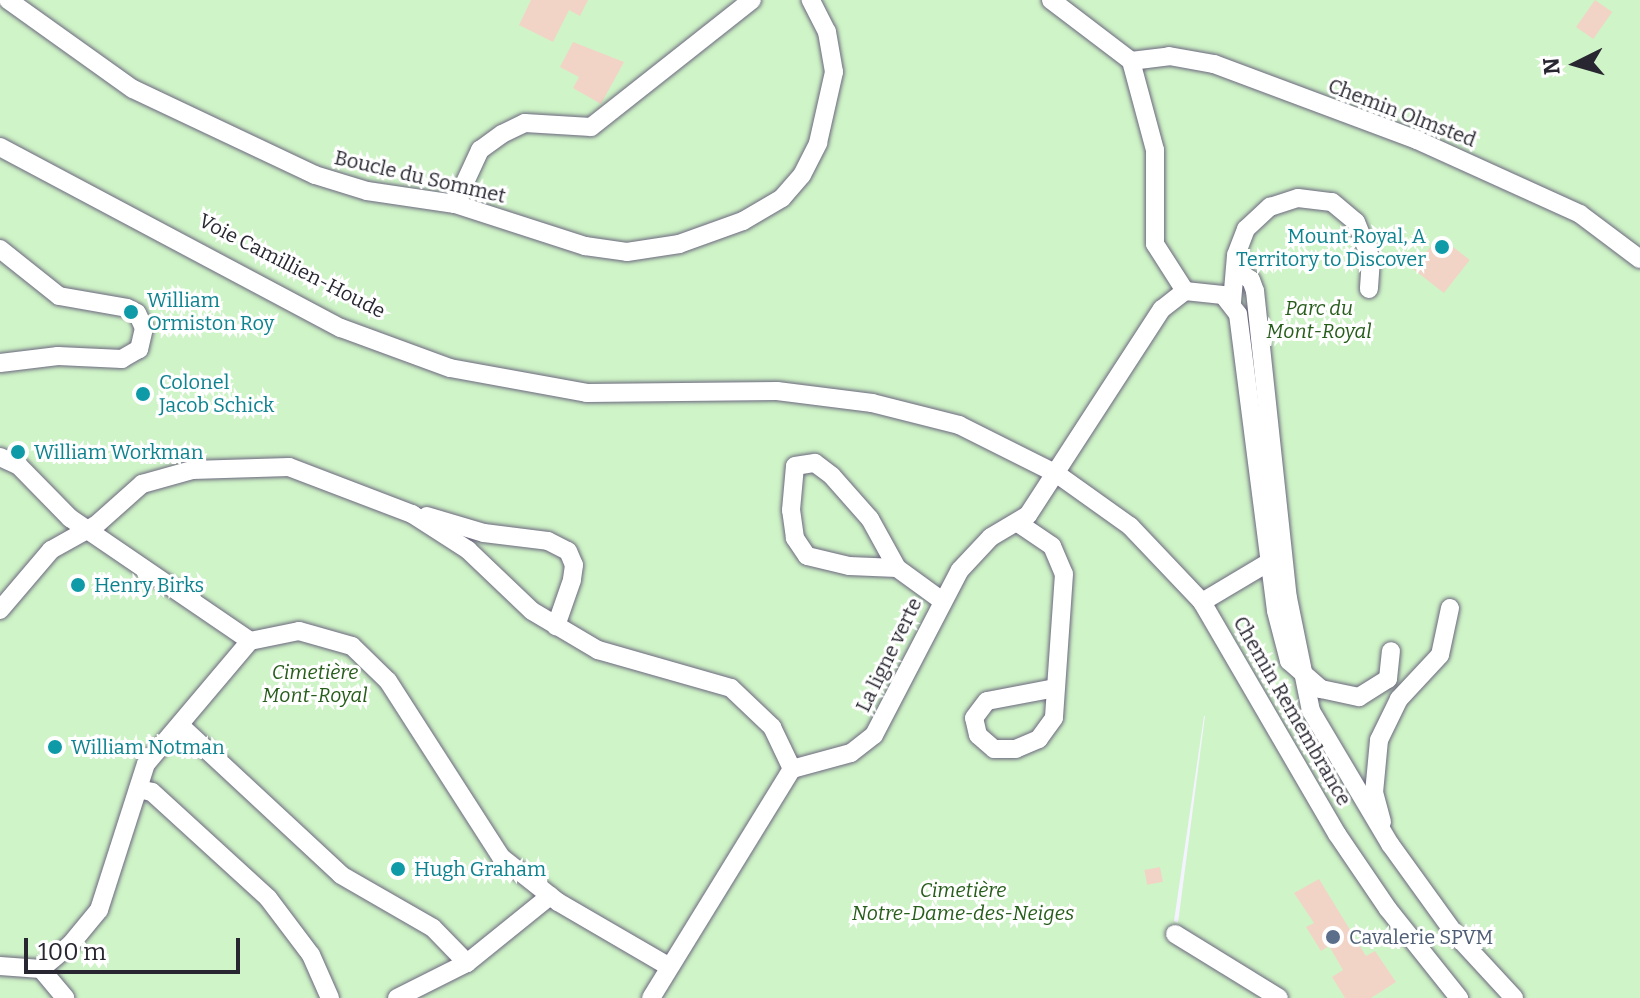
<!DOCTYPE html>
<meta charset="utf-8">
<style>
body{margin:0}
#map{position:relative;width:1640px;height:998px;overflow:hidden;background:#f5f3ff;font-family:Bitter,serif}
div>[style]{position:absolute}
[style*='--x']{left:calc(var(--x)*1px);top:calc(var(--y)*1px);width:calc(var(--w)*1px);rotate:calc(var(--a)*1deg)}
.green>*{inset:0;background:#cff4c7}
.building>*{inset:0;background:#f2d4c7;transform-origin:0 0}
.roads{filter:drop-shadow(0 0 2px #6c677f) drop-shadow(0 0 2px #6c677f)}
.minor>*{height:18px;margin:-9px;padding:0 9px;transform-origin:9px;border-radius:9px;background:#fff}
.dots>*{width:22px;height:22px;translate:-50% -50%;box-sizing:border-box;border:4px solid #fff;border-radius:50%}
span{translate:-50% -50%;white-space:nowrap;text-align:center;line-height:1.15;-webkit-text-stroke:6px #fff;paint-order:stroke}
.street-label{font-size:20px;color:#282630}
.culture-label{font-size:20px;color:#0d838f}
.right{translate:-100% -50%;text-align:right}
.left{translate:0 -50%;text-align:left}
.park-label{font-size:20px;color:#275d1b;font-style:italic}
.service-label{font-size:20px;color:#4e5e75}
.north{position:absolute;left:1536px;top:24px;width:80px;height:80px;-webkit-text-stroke:6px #fff;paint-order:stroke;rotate:265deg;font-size:22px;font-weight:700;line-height:32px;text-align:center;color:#282630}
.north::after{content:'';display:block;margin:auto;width:28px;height:36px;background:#282630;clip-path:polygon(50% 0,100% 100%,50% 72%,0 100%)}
.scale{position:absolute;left:24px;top:938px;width:216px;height:36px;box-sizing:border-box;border:4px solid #282630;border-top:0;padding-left:10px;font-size:24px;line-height:28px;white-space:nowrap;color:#282630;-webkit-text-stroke:6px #fff;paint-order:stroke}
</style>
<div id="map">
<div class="green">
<div style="clip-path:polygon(evenodd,0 0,1640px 0,1640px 998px,0 998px,0 0,1204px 716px,1205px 716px,1178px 923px,1174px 921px,1204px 716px)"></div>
</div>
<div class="building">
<div style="clip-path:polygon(531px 0,588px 0,580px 16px,569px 10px,553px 42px,519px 25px)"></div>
<div style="left:1595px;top:0;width:21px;height:33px;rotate:35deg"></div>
<div style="clip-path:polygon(573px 42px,624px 62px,601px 104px,573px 88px,579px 77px,560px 67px)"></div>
<div style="left:1439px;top:236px;width:39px;height:42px;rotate:38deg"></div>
<div style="left:1160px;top:867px;width:15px;height:16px;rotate:79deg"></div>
<div style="clip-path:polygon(1319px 879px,1366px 956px,1375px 951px,1396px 982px,1371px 998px,1345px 998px,1332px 977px,1343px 970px,1329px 946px,1321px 951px,1306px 927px,1314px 923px,1294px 893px)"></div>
</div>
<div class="roads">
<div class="minor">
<div style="--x:8;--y:0;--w:153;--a:35.5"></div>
<div style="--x:133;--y:89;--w:201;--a:25.3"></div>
<div style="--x:315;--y:175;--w:54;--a:17.1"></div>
<div style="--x:367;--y:191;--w:89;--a:8.4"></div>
<div style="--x:455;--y:204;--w:137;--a:17.9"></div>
<div style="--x:585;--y:246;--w:42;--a:8.1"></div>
<div style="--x:627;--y:252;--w:53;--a:-8.7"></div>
<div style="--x:679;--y:244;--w:68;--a:-19.8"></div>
<div style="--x:743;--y:221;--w:45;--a:-30.5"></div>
<div style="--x:782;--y:198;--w:30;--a:-49"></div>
<div style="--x:802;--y:175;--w:36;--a:-63"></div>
<div style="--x:818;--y:143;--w:73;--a:-77.3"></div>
<div style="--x:834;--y:72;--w:41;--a:-99.9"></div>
<div style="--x:827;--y:32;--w:36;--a:-117"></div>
<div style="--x:1051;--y:0;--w:101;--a:37.3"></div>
<div style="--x:1131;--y:61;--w:38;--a:-7"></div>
<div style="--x:1169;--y:56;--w:46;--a:10.1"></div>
<div style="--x:1214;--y:64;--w:217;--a:20.5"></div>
<div style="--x:1417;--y:140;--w:179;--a:24.4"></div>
<div style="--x:1580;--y:214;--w:75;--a:36.9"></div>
<div style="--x:1131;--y:61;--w:92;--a:74.9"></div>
<div style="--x:1155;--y:150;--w:94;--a:90"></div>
<div style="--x:1155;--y:244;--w:56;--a:57.4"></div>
<div style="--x:0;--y:147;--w:386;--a:28"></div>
<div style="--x:341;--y:328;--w:116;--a:20.2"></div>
<div style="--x:450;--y:368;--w:139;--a:10.3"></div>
<div style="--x:587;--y:393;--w:190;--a:-0.6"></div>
<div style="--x:777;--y:391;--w:96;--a:7.2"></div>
<div style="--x:872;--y:403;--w:90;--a:14.2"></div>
<div style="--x:959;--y:425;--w:110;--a:26.6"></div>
<div style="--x:1057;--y:474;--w:90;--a:35.5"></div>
<div style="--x:1130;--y:526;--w:105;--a:46.5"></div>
<div style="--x:1202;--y:602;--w:268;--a:59.8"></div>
<div style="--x:1337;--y:834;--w:91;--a:55.8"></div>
<div style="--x:1388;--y:909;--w:114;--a:51.4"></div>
<div style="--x:455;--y:204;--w:60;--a:-65.2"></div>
<div style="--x:480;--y:150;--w:27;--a:-36"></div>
<div style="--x:502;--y:134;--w:25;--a:-26"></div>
<div style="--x:525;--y:123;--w:66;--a:3.5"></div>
<div style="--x:591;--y:127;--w:205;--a:-38.3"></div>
<div style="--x:0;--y:249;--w:75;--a:38.5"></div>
<div style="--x:59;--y:296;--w:69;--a:10"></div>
<div style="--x:127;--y:308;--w:11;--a:27"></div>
<div style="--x:137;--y:313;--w:17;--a:65"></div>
<div style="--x:144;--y:328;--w:22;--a:103"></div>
<div style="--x:139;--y:349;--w:20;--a:150"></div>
<div style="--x:122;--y:359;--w:64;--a:-177.3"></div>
<div style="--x:58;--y:356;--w:58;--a:173.1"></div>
<div style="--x:1235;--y:269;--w:19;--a:35"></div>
<div style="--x:1251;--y:280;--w:12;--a:70"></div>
<div style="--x:1255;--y:291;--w:309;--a:83.9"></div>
<div style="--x:1288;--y:598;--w:115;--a:78.5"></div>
<div style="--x:1311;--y:711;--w:155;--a:59.3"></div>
<div style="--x:1390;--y:844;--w:111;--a:54.2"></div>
<div style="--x:1455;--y:934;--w:87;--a:47.3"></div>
<div style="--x:1232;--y:302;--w:47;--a:-85.1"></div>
<div style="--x:1236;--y:255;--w:28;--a:-69"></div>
<div style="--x:1246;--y:229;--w:33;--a:-43"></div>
<div style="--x:1270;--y:207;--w:29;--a:-18"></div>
<div style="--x:1298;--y:198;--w:34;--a:7"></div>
<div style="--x:1332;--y:202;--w:31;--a:40"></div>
<div style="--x:1356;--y:222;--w:40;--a:68"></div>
<div style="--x:1371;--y:259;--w:30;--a:94"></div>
<div style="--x:0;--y:457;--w:21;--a:25"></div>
<div style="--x:19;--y:466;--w:73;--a:45.6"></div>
<div style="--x:70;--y:518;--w:218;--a:34.3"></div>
<div style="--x:427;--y:516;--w:59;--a:16.6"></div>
<div style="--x:484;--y:533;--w:64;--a:7.1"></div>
<div style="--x:548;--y:541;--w:22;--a:27"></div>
<div style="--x:568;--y:551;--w:15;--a:67"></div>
<div style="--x:574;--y:565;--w:15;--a:98"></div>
<div style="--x:572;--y:580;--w:49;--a:109.2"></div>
<div style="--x:1018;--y:523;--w:41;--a:34.1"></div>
<div style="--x:1052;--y:546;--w:30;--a:67"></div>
<div style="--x:1064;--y:574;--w:144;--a:94"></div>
<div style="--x:1054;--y:718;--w:26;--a:126"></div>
<div style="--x:1039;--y:739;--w:25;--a:157"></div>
<div style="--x:1016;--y:749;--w:22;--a:180"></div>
<div style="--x:994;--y:749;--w:21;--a:-139"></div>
<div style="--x:978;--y:735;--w:17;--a:-103"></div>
<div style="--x:974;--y:718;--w:21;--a:-53"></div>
<div style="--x:987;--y:701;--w:69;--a:-10.8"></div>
<div style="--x:897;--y:568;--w:48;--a:-177.6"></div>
<div style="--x:849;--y:566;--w:43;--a:-166.6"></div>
<div style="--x:807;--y:556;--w:22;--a:-124"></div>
<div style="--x:795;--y:538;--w:28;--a:-98"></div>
<div style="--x:791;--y:510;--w:44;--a:-84.8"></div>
<div style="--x:795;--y:466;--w:20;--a:-9"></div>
<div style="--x:815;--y:463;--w:21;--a:37"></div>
<div style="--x:832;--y:476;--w:57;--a:48.5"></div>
<div style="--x:870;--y:519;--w:56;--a:61.1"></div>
<div style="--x:897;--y:568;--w:54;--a:36"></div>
<div style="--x:1202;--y:602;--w:78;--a:-30.8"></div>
<div style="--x:0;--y:610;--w:79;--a:-49.6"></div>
<div style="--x:51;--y:550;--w:51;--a:-29.1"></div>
<div style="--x:96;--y:525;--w:62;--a:-41.7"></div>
<div style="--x:142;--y:484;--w:52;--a:-15.6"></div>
<div style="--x:192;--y:470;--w:97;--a:-1.8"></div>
<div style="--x:289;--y:467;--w:132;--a:20.9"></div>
<div style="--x:412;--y:514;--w:67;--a:32.7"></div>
<div style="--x:468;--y:550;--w:88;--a:43.6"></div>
<div style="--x:532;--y:611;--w:77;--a:30.6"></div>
<div style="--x:598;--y:650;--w:138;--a:15.9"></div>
<div style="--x:731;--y:688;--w:57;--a:43.6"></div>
<div style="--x:772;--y:727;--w:47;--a:64.5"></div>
<div style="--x:182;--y:727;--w:217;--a:42.9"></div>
<div style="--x:341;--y:875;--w:106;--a:29.9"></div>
<div style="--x:433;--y:928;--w:49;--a:45.8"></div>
<div style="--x:138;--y:789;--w:14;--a:12"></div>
<div style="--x:152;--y:792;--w:157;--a:42.4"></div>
<div style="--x:268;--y:898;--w:71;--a:53"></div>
<div style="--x:311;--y:955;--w:47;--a:66.2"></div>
<div style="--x:1382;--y:822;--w:30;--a:-105"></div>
<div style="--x:1374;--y:793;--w:53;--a:-84.6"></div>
<div style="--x:1379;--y:740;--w:46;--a:-64"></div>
<div style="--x:1399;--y:699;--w:60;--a:-47"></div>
<div style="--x:1440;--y:655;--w:48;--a:-78"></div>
<div style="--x:1175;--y:934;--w:122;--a:31.6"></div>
<div style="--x:0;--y:966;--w:41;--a:4.2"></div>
<div style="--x:41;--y:969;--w:38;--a:-40"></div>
<div style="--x:70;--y:945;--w:45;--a:-50.4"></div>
<div style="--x:99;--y:910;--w:153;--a:-72.2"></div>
<div style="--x:146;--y:764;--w:161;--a:-49.8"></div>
<div style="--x:250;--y:641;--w:50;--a:-11.5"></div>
<div style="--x:299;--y:631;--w:55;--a:15.8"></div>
<div style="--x:352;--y:646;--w:50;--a:44.2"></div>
<div style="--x:388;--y:681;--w:209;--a:57.3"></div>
<div style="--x:501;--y:857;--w:73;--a:38.3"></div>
<div style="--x:558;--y:902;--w:127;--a:30.2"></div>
<div style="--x:41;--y:969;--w:38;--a:50"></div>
<div style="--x:397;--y:998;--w:78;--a:-26.6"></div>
<div style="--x:467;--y:963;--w:107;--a:-38.9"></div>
<div style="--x:651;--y:998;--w:269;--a:-58.4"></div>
<div style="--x:792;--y:769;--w:61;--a:-15.2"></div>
<div style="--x:851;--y:753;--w:29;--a:-38"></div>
<div style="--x:874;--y:735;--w:186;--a:-62.5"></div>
<div style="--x:960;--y:570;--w:45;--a:-46.8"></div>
<div style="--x:991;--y:537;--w:43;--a:-30.7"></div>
<div style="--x:1028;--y:515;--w:246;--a:-57"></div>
<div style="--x:1162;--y:309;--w:29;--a:-38"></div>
<div style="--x:1185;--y:291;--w:38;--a:6"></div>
<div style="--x:1223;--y:295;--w:24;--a:52"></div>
<div style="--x:1238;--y:314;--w:299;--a:82.7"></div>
<div style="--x:1276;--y:611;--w:52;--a:75.4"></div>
<div style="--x:1289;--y:661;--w:43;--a:41.2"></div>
<div style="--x:1321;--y:689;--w:39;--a:12"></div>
<div style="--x:1359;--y:697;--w:34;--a:-32"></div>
<div style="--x:1388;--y:679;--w:28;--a:-84"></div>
</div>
</div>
<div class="dots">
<div style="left:1442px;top:247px;background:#0f9aa8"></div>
<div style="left:131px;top:312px;background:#0f9aa8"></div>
<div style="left:143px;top:394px;background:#0f9aa8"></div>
<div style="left:18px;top:452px;background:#0f9aa8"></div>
<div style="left:78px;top:585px;background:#0f9aa8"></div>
<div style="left:55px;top:747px;background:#0f9aa8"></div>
<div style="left:398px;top:869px;background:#0f9aa8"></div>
<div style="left:1333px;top:937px;background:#5c6f8a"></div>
</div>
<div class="street-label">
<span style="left:1402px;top:113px;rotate:21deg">Chemin Olmsted</span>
<span style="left:420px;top:177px;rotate:13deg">Boucle du Sommet</span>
<span style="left:292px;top:266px;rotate:27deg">Voie Camillien-Houde</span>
<span style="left:889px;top:655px;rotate:-64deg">La ligne verte</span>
<span style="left:1292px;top:711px;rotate:60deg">Chemin Remembrance</span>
</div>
<div class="culture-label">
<span class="right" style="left:1426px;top:248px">Mount Royal, A<br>Territory to Discover</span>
<span class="left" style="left:147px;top:312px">William<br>Ormiston Roy</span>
<span class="left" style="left:159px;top:394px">Colonel<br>Jacob Schick</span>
<span class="left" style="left:34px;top:452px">William Workman</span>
<span class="left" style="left:94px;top:585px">Henry Birks</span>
<span class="left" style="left:71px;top:747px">William Notman</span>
<span class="left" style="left:414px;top:869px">Hugh Graham</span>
</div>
<div class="park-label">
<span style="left:1319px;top:320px">Parc du<br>Mont-Royal</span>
<span style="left:315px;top:684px">Cimetière<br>Mont-Royal</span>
<span style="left:963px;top:902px">Cimetière<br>Notre-Dame-des-Neiges</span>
</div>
<div class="service-label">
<span class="left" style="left:1349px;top:937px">Cavalerie SPVM</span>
</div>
<div class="north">N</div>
<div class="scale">100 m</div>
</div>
